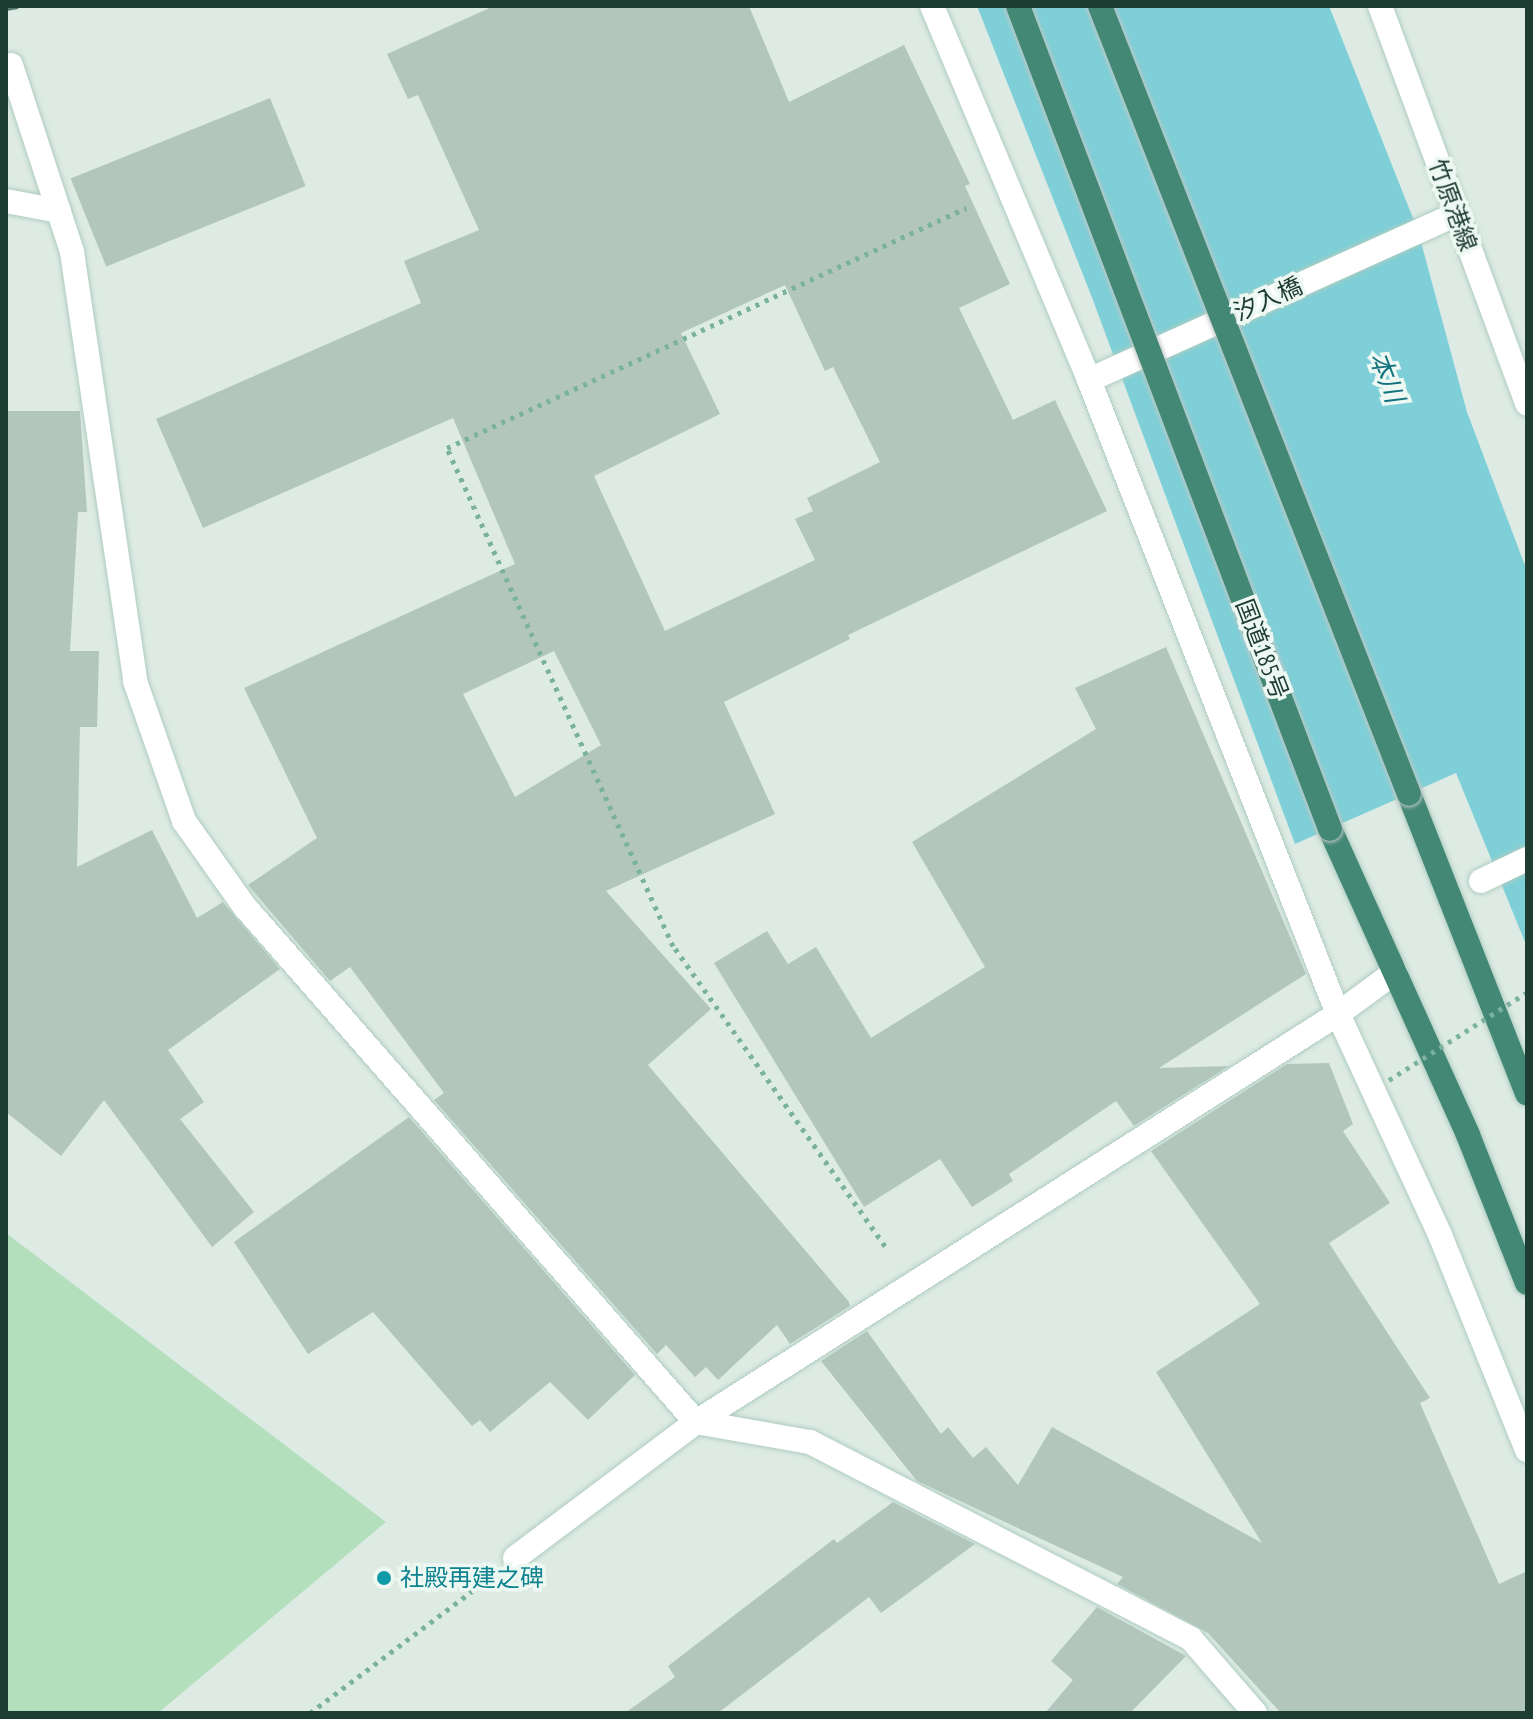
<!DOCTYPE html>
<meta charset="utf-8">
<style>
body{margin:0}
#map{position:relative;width:1533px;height:1719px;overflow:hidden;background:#ddebe4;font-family:"PT Sans Narrow","Noto Sans JP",sans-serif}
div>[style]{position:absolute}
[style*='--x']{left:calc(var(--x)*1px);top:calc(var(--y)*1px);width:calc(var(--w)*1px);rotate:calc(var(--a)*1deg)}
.green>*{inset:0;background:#b3dfbc}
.water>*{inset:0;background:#7ecfd7}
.building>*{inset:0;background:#b2c6bd;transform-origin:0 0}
.path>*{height:5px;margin-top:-2.5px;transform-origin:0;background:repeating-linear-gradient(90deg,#7ab29d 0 4px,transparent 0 10px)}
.roads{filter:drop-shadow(0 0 2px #afccc0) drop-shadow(0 0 2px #afccc0)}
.service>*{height:24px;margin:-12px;padding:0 12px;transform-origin:12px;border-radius:12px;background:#fff}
.pedestrian>*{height:24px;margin:-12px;padding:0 12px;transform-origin:12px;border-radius:12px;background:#fff}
.minor>*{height:24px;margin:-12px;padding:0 12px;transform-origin:12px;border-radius:12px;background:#fff}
.secondary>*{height:24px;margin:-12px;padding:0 12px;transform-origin:12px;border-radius:12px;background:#fff}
.trunk>*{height:24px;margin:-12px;padding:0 12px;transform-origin:12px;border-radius:12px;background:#428874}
.rail>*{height:6px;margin-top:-3px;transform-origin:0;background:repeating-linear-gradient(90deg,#57786d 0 16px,transparent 0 24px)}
.path-bridge>*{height:5px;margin-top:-2.5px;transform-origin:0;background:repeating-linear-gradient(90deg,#7ab29d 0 4px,transparent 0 10px)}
.bridges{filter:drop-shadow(0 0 2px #c0c8c6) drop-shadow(0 0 2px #c0c8c6)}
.trunk-bridge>*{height:24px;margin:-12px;padding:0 12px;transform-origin:12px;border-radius:12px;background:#428874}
.dots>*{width:22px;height:22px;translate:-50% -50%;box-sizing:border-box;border:4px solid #eef8f2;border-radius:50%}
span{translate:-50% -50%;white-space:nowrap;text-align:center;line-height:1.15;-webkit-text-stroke:7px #eef8f2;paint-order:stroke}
.street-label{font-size:24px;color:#1d3c32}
.culture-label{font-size:24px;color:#0d838f}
.left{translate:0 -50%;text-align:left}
.water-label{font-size:26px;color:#12727e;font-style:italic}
.frame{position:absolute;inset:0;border:8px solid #1d3c32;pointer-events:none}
</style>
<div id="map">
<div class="green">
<div style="clip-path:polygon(6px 1233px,386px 1522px,158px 1713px,6px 1713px)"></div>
</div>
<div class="water">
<div style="clip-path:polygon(977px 6px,1329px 6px,1418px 231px,1467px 412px,1527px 571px,1527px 947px,1456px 773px,1295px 844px,1091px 295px)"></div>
</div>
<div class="building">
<div style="clip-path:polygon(evenodd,494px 6px,749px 6px,789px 102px,904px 45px,970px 184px,965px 186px,1010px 284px,959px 308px,1013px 420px,1055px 400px,1107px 511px,848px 635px,850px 639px,724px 702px,775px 814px,606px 891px,711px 1009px,648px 1065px,849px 1302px,850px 1306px,790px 1344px,777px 1325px,718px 1380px,706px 1367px,695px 1377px,666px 1345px,657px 1354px,434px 1100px,444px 1093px,350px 967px,330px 981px,248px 885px,317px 838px,244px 688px,515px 564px,453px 418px,203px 528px,156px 419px,421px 303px,404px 261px,479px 230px,418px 95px,408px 99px,387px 54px,494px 6px,785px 285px,825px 371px,833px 367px,880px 462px,807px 498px,813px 511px,795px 519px,815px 560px,665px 631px,594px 476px,720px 414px,681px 333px,785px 285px,494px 6px,554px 651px,601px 745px,515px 797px,463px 694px,554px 651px)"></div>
<div style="left:270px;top:98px;width:95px;height:215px;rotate:68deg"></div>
<div style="clip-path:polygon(6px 411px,80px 411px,87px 512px,78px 512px,70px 651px,99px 651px,97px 727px,80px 727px,77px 867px,152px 830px,197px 918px,223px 902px,280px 969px,168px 1050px,204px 1102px,180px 1119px,254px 1212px,212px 1247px,104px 1100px,61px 1156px,6px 1112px)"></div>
<div style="clip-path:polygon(1166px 647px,1306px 974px,1159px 1068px,1229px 1066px,1134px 1126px,1116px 1101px,1009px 1174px,1013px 1181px,972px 1207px,940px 1159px,864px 1207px,714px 963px,767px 931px,788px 964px,816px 947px,871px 1038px,985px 967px,912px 842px,1096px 729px,1075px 688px)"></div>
<div style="clip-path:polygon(1329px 1063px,1353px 1124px,1343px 1131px,1390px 1203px,1329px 1243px,1430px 1398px,1420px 1403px,1499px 1584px,1527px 1571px,1527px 1713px,1281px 1713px,1208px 1633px,1117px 1584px,1123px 1577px,917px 1481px,821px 1361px,867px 1331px,941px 1434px,948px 1427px,973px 1458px,986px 1447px,1018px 1485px,1052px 1427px,1262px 1543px,1156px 1372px,1260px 1304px,1151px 1151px,1287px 1064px)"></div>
<div style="clip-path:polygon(409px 1117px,635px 1375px,588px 1420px,550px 1382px,490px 1432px,480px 1420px,472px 1426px,373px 1312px,308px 1354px,234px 1242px)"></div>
<div style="clip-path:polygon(893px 1502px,975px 1544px,881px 1613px,869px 1597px,718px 1713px,625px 1713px,675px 1677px,668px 1666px,834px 1539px,837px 1543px)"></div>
<div style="clip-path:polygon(1097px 1607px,1186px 1656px,1130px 1713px,1045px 1713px,1073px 1680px,1051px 1661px)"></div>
</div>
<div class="path">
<div style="--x:885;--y:1246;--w:367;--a:-125.2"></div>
<div style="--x:673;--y:946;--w:547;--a:-114.41"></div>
<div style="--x:447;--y:448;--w:572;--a:-24.82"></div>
<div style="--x:310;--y:1713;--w:211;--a:-36.9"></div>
</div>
<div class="roads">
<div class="service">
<div style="--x:515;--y:1558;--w:226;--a:-36.9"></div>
</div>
<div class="pedestrian">
<div style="--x:1481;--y:881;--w:51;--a:-25.6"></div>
</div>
<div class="minor">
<div style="--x:932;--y:6;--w:406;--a:67.2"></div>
<div style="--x:1089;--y:380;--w:403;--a:-24.3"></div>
<div style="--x:11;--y:65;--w:197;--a:71.9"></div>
<div style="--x:72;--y:252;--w:434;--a:81.6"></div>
<div style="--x:135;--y:681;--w:148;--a:70.7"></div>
<div style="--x:184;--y:821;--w:105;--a:54.7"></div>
<div style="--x:245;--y:907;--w:685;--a:48.79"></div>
<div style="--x:696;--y:1422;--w:116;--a:10"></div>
<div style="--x:810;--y:1442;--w:429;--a:27.3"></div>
<div style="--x:1191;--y:1639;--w:98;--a:49.1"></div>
<div style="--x:6;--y:201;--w:54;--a:10.7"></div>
<div style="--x:1089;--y:380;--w:681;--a:68.56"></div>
<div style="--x:1338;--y:1014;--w:243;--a:65.2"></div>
<div style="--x:1440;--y:1235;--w:232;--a:68"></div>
<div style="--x:696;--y:1422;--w:761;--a:-32.44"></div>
<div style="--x:1338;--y:1014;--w:71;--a:-36.4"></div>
</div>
<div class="secondary">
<div style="--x:1380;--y:6;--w:424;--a:69.7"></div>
</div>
<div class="trunk">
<div style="--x:1409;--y:794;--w:322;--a:68.5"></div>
<div style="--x:1330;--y:829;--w:336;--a:65.7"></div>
<div style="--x:1468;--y:1135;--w:159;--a:68.3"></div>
</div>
</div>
<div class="rail">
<div style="--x:6;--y:8;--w:12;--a:-9"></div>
</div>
<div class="path-bridge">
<div style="--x:1389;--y:1080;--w:162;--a:-32.4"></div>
</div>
<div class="bridges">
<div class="trunk-bridge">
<div style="--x:1018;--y:6;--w:880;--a:69.24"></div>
<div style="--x:1100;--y:6;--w:846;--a:68.59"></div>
</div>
</div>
<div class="dots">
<div style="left:384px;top:1578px;background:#0f9aa8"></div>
</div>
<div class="street-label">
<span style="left:1453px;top:205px;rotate:70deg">竹原港線</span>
<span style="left:1268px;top:299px;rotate:-24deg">汐入橋</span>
<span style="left:1262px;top:649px;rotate:69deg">国道185号</span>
</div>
<div class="culture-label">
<span class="left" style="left:400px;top:1578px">社殿再建之碑</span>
</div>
<div class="water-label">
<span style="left:1387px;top:377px;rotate:69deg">本川</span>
</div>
<div class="frame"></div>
</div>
